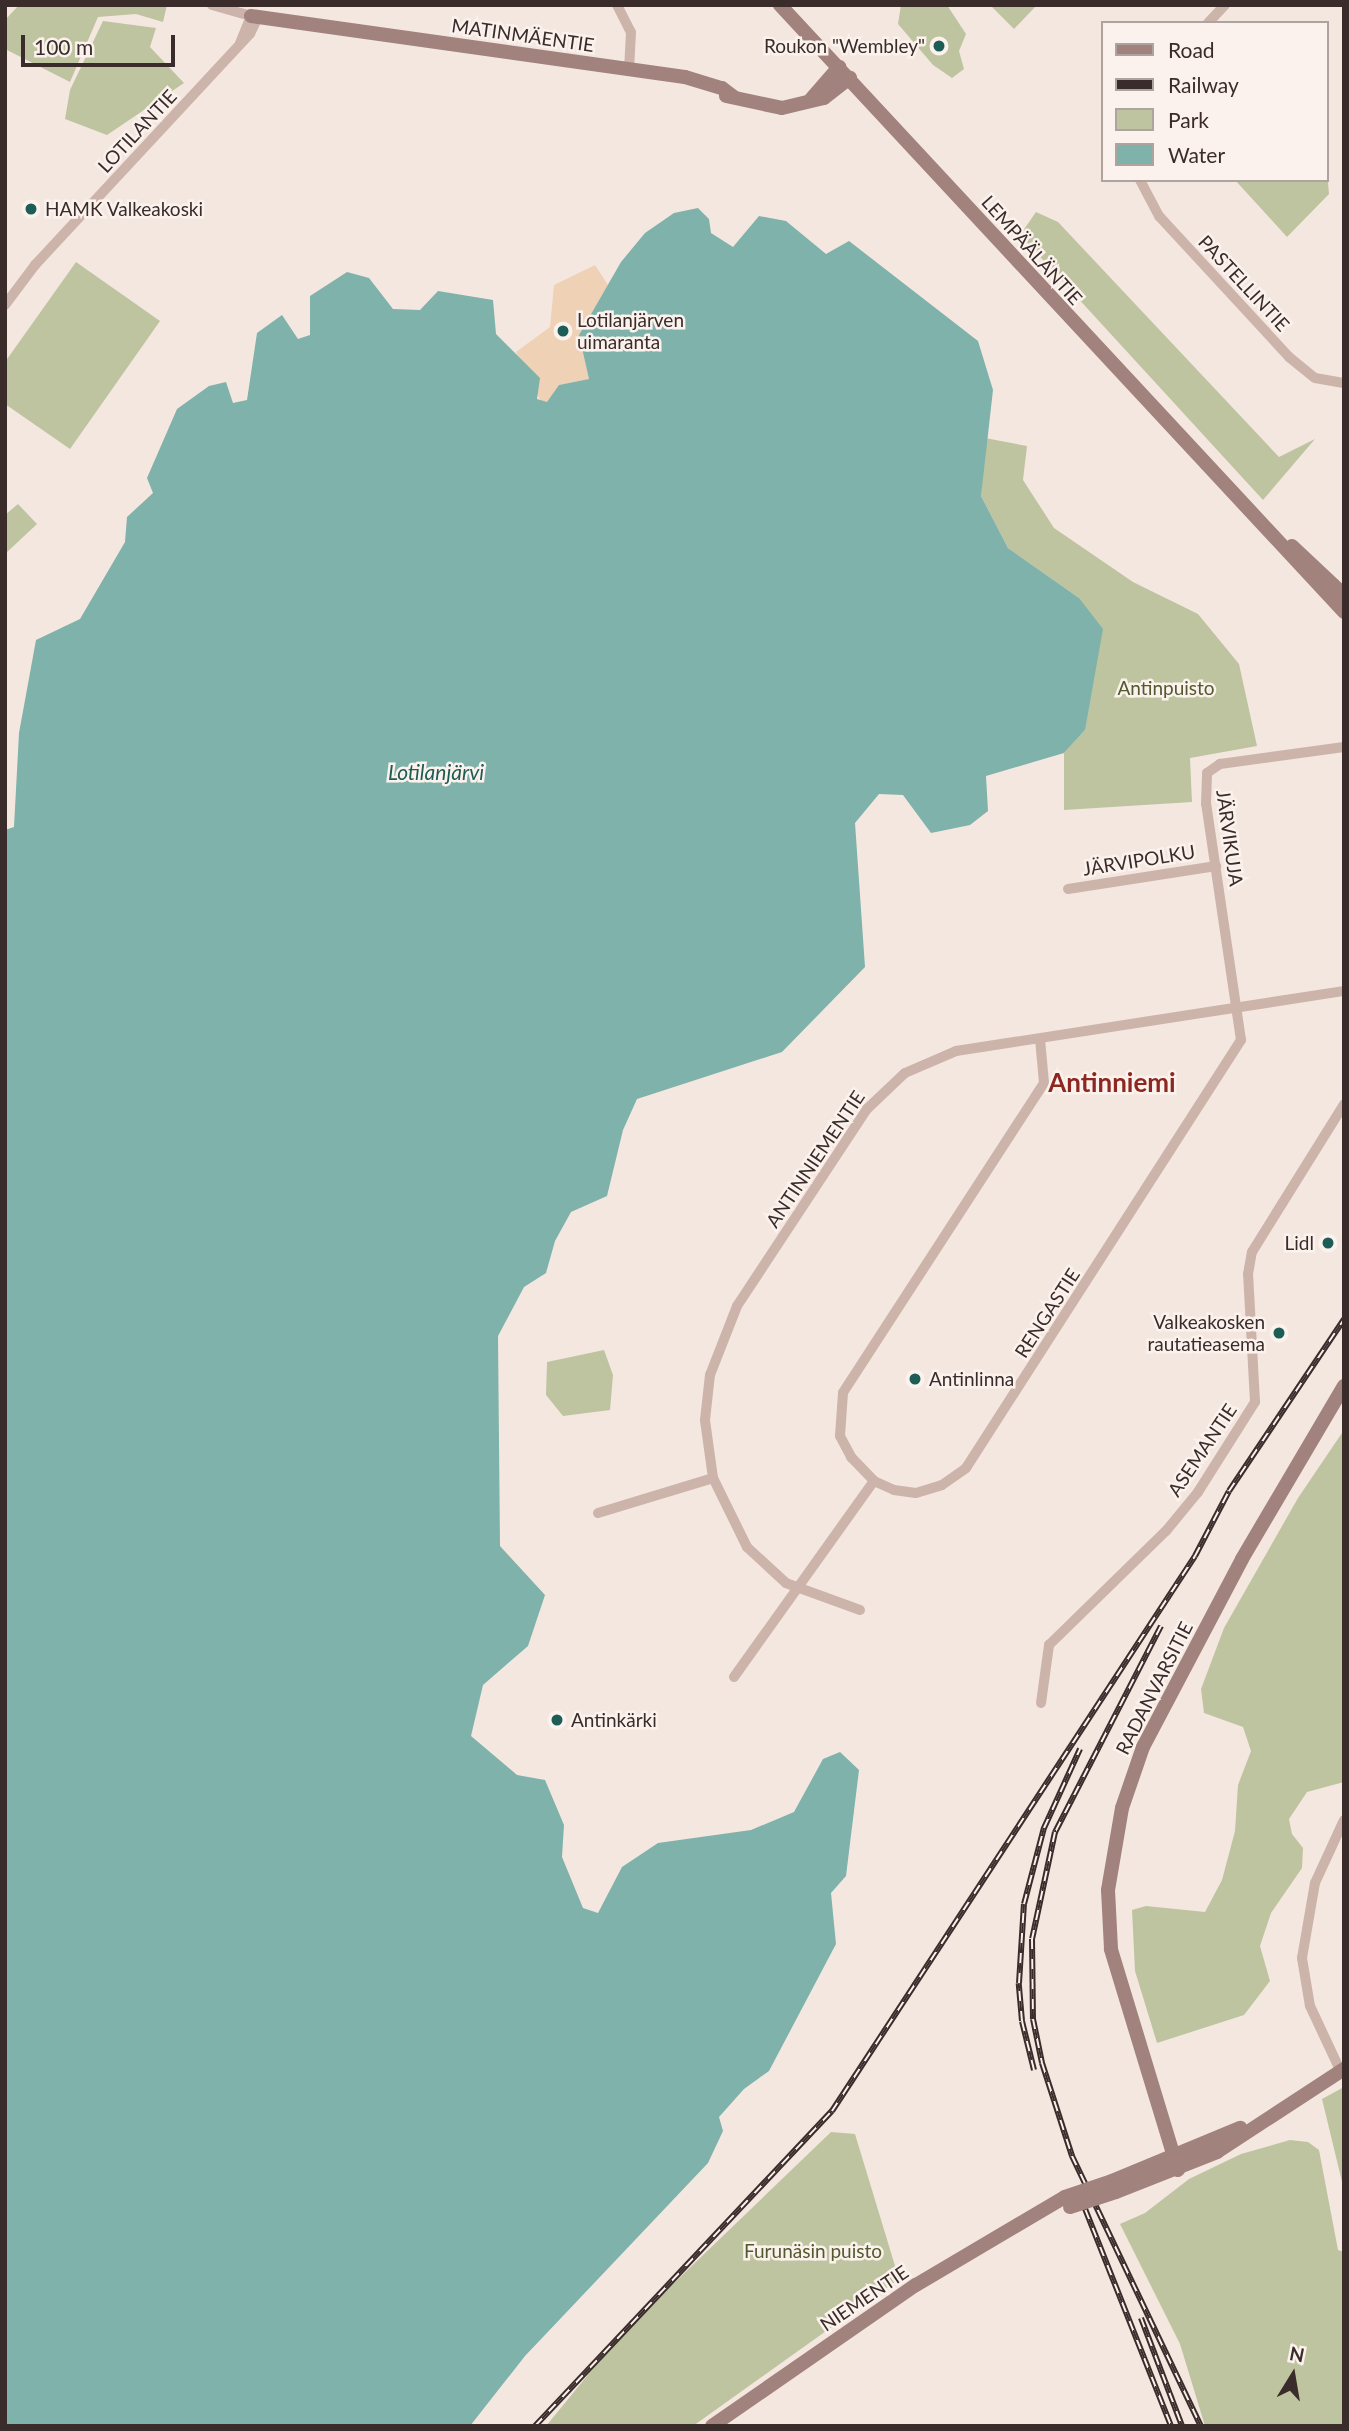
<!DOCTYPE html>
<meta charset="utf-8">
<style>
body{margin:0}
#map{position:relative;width:1349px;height:2431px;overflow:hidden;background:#f4e7e0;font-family:Lato,sans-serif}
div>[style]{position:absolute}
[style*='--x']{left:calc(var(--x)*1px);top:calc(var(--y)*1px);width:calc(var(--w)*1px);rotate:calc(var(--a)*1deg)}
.green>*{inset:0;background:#bec49f}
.sand>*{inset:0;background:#efd1b6}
.water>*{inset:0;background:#7eb2aa}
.street>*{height:10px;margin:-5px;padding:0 5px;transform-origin:5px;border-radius:5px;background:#cdb4ab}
.secondary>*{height:14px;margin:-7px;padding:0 7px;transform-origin:7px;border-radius:7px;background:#a1827c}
.rail>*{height:6px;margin-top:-3px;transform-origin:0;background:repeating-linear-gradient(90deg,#fbf2ed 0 10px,#3a2c2a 0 20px);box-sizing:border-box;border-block:2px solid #3a2c2a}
.secondary-bridge>*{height:14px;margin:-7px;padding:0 7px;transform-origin:7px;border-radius:7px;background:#a1827c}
.dots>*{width:19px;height:19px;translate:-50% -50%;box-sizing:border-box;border:4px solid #fbf2ed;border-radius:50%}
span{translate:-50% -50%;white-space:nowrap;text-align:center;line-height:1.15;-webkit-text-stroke:5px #fbf2ed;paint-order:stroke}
.street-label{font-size:19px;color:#3a2c2a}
.poi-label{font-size:19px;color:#3a2c2a}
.right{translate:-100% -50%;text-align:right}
.left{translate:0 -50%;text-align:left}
.park-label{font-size:19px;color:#51592d}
.water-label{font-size:21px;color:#1e5d56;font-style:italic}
.district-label{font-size:26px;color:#8c2721;font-weight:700}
.frame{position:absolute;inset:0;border:7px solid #3a2c2a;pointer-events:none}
.legend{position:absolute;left:1101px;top:21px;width:228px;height:161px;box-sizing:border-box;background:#fbf2ed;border:2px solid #aea39f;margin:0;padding:9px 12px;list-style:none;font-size:21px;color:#3a2c2a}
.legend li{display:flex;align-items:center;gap:14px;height:35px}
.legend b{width:35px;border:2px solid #aea39f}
.north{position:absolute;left:1258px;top:2340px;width:70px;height:70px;-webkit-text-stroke:5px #fbf2ed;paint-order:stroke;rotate:11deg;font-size:19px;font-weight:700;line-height:28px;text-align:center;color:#3a2c2a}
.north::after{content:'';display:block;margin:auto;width:24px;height:32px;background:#3a2c2a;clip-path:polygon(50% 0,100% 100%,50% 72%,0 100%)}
.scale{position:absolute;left:21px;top:35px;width:154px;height:32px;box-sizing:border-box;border:4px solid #3a2c2a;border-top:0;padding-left:9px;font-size:21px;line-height:24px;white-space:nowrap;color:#3a2c2a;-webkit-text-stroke:5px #fbf2ed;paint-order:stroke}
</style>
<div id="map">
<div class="green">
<div style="clip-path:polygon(19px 5px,167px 5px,163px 22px,136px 14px,98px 17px,70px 82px,5px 49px,5px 20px)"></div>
<div style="clip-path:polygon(901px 5px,947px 5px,966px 34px,959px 51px,964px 69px,952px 78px,933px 65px,898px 24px)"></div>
<div style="clip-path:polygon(990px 5px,1037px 5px,1014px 29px)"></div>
<div style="clip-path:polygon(103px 21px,156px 28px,150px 47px,184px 83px,107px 135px,65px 119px,70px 90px)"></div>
<div style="clip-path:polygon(1326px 160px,1329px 194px,1287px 237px,1235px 180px,1326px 180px)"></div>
<div style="clip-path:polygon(1036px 212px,1058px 222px,1279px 457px,1315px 439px,1263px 500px,1020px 235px)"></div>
<div style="clip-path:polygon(76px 262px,160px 321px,70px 449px,5px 404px,5px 362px)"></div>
<div style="clip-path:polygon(985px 438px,1027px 446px,1023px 480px,1054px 528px,1133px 582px,1198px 614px,1239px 664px,1257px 746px,1190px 758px,1192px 802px,1064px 810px,1064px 753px,1085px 730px,1079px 598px,1008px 548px,981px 496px)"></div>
<div style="clip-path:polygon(18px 504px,37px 524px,5px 554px,5px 515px)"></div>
<div style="clip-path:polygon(604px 1350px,613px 1375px,610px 1410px,563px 1416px,546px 1395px,547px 1362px)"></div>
<div style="clip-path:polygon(1344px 1430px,1344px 1782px,1307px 1792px,1289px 1819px,1292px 1834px,1303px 1848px,1302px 1868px,1271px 1913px,1260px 1946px,1270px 1981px,1244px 2015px,1157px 2043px,1135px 1971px,1132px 1910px,1146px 1906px,1205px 1912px,1222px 1880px,1235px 1831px,1238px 1785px,1251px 1751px,1243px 1727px,1204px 1713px,1201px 1689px,1224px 1628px,1298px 1498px)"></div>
<div style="clip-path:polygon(1344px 2087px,1344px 2190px,1322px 2099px)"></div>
<div style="clip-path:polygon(831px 2132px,855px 2134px,899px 2279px,693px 2426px,546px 2426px,624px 2331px)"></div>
<div style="clip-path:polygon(1290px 2140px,1308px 2142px,1319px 2150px,1338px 2250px,1344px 2252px,1344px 2426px,1205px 2426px,1180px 2344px,1120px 2224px,1145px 2213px,1189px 2179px,1241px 2154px)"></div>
</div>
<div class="sand">
<div style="clip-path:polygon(595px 265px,608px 285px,579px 335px,589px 379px,559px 385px,548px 402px,541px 402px,516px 352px,550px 327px,554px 285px)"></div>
</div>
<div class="water">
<div style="clip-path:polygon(698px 208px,709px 219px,711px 233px,733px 247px,759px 216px,786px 221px,826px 254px,849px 241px,978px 341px,993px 390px,981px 496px,1008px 548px,1079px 598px,1103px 629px,1085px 730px,1064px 753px,986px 776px,988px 811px,970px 825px,931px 833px,903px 795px,879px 794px,855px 823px,865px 967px,782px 1052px,637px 1099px,623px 1130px,607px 1196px,571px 1212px,555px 1241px,546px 1273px,524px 1287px,498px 1336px,500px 1546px,545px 1595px,528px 1646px,483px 1685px,471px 1736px,517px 1775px,545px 1780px,564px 1825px,562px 1857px,583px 1908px,598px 1913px,622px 1867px,658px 1843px,751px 1830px,794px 1812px,823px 1759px,840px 1752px,859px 1770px,846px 1876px,831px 1893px,836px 1944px,769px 2071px,744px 2089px,719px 2117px,723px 2131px,708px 2163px,525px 2356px,470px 2426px,5px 2426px,5px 830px,14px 827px,19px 733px,36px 640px,80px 619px,125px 542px,127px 517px,153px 493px,147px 478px,177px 409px,209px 386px,226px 382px,233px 403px,247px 400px,257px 333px,282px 315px,298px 339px,310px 335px,310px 296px,347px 272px,369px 278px,393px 309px,420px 310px,438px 291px,493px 300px,496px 334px,540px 378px,537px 399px,547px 402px,559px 385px,589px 379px,579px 335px,621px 262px,645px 233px,674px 213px)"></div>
</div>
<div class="street">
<div style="--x:212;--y:5;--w:41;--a:15.8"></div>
<div style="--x:251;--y:16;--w:29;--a:112"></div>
<div style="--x:617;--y:5;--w:30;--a:63"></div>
<div style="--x:631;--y:32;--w:36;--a:93"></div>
<div style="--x:1208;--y:23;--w:25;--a:-47"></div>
<div style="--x:1140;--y:180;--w:41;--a:62.2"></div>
<div style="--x:1159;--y:216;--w:192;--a:47.3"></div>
<div style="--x:1289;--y:357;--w:33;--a:39"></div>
<div style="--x:1315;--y:378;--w:29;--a:10"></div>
<div style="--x:5;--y:305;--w:50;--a:-53.1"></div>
<div style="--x:35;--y:265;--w:316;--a:-47.1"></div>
<div style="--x:250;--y:34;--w:19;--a:-65"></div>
<div style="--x:1068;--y:889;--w:150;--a:-8.8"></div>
<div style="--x:1040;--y:1039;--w:44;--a:84.8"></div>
<div style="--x:1044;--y:1083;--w:369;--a:123"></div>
<div style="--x:843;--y:1393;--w:43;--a:94"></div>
<div style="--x:840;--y:1436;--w:24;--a:62"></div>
<div style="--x:851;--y:1457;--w:33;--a:46"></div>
<div style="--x:874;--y:1481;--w:22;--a:24"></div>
<div style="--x:894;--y:1490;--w:22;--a:8"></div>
<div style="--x:916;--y:1493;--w:27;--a:-17"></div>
<div style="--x:942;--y:1485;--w:29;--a:-35"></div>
<div style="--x:966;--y:1468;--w:509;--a:-57.28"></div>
<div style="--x:1241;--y:1040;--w:239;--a:-98.4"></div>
<div style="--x:1206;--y:804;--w:31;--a:-88"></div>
<div style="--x:1207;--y:773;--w:16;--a:-35"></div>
<div style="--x:1220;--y:764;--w:125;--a:-7.8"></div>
<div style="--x:598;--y:1513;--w:120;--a:-16.9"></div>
<div style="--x:860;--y:1610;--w:79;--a:-160"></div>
<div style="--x:786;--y:1583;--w:53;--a:-137.3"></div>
<div style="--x:747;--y:1547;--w:77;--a:-116.2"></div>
<div style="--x:713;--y:1478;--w:59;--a:-97.9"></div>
<div style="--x:705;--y:1420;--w:45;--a:-83.7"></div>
<div style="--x:710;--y:1375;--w:74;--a:-68.6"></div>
<div style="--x:737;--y:1306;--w:236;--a:-56.6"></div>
<div style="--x:867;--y:1109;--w:52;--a:-43.5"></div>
<div style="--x:905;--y:1073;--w:56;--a:-23.3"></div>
<div style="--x:956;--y:1051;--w:393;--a:-8.8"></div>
<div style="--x:734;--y:1677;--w:241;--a:-54.5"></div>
<div style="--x:1041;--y:1703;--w:59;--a:-82.1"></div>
<div style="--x:1049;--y:1645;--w:163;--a:-44.3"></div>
<div style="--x:1166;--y:1531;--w:50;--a:-50.6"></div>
<div style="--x:1198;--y:1492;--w:107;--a:-57.7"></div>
<div style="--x:1255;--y:1402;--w:128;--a:-93.1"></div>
<div style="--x:1248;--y:1274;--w:22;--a:-80"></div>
<div style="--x:1252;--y:1252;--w:174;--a:-58.1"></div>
<div style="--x:1340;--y:2070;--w:71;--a:-115.1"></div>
<div style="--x:1310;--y:2006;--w:49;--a:-99.5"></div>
<div style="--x:1302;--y:1958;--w:76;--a:-80.2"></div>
<div style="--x:1315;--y:1883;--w:69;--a:-65.3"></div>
</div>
<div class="secondary">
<div style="--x:780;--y:5;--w:829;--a:47.1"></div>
<div style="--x:251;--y:16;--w:438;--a:8"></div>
<div style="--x:685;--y:77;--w:39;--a:17"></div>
<div style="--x:722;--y:88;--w:15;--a:37"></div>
<div style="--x:726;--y:96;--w:57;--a:12.1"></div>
<div style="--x:782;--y:108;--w:43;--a:-13.4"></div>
<div style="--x:824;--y:98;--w:33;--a:-38"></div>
<div style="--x:811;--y:99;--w:43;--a:-48.8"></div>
<div style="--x:1292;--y:546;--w:71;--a:43.3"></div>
<div style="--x:1178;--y:2170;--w:231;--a:-106.9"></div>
<div style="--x:1111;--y:1949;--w:59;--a:-92.9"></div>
<div style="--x:1108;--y:1890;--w:83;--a:-80.3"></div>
<div style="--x:1122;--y:1808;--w:65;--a:-71"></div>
<div style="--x:1143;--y:1747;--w:212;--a:-62.2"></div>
<div style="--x:1242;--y:1559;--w:201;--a:-59.5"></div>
<div style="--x:1112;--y:2181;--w:139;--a:-22.5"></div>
<div style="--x:1116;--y:2192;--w:109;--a:-21.6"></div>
<div style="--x:1217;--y:2152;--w:152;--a:-33.2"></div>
<div style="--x:712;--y:2426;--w:248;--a:-34.7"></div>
<div style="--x:916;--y:2285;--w:173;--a:-30.6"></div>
</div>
<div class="rail">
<div style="--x:1161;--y:1626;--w:232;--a:117.2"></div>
<div style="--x:1055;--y:1832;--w:109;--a:102.1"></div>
<div style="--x:1032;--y:1939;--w:80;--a:89.3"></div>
<div style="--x:1033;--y:2019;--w:45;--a:78.4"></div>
<div style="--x:1042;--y:2063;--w:98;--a:72.1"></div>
<div style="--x:1072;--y:2156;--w:299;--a:64.5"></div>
<div style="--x:1034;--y:2070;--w:50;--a:-103.8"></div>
<div style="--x:1022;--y:2021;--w:38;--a:-95"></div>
<div style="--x:1019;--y:1983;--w:79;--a:-86.4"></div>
<div style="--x:1024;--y:1904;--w:79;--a:-75.3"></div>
<div style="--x:1044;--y:1828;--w:87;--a:-65.5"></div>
<div style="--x:1078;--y:2191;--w:253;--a:68.4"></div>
<div style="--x:1141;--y:2318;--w:116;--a:69.2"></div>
<div style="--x:535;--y:2426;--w:433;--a:-46.7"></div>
<div style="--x:832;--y:2111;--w:663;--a:-56.81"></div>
<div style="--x:1195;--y:1556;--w:73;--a:-62.4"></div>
<div style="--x:1229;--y:1491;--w:207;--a:-56.2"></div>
</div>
<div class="secondary-bridge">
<div style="--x:1065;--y:2197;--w:50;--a:-18.8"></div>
<div style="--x:1070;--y:2207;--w:48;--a:-18.1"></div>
</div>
<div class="dots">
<div style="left:939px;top:46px;background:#1e5d56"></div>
<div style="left:31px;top:209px;background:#1e5d56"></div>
<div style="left:563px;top:331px;background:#1e5d56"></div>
<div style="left:1328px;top:1243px;background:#1e5d56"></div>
<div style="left:1279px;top:1333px;background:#1e5d56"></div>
<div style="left:915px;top:1379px;background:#1e5d56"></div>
<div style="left:557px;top:1720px;background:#1e5d56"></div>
</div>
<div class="street-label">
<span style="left:523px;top:35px;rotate:8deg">MATINMÄENTIE</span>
<span style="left:137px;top:131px;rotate:-47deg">LOTILANTIE</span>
<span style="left:1032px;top:250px;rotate:48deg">LEMPÄÄLÄNTIE</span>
<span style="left:1244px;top:283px;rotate:47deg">PASTELLINTIE</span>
<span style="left:1230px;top:838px;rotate:82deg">JÄRVIKUJA</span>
<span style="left:1139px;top:860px;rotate:-9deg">JÄRVIPOLKU</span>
<span style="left:815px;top:1159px;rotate:-56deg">ANTINNIEMENTIE</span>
<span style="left:1047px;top:1313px;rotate:-57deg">RENGASTIE</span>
<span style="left:1202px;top:1450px;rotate:-56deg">ASEMANTIE</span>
<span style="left:1154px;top:1688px;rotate:-63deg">RADANVARSITIE</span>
<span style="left:864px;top:2298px;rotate:-34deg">NIEMENTIE</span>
</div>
<div class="poi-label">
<span class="right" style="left:925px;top:46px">Roukon "Wembley"</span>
<span class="left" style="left:45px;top:209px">HAMK Valkeakoski</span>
<span class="left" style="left:577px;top:331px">Lotilanjärven<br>uimaranta</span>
<span class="right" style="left:1314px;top:1243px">Lidl</span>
<span class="right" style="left:1265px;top:1333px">Valkeakosken<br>rautatieasema</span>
<span class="left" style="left:929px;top:1379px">Antinlinna</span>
<span class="left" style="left:571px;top:1720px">Antinkärki</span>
</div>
<div class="park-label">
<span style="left:1166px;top:688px">Antinpuisto</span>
<span style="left:813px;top:2251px">Furunäsin puisto</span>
</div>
<div class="water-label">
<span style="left:436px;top:772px">Lotilanjärvi</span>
</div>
<div class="district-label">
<span style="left:1112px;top:1083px">Antinniemi</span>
</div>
<div class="frame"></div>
<ul class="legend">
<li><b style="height:9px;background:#a1827c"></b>Road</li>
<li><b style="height:9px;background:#3a2c2a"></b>Railway</li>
<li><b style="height:19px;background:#bec49f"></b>Park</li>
<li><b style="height:19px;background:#7eb2aa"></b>Water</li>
</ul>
<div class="north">N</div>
<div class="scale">100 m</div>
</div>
